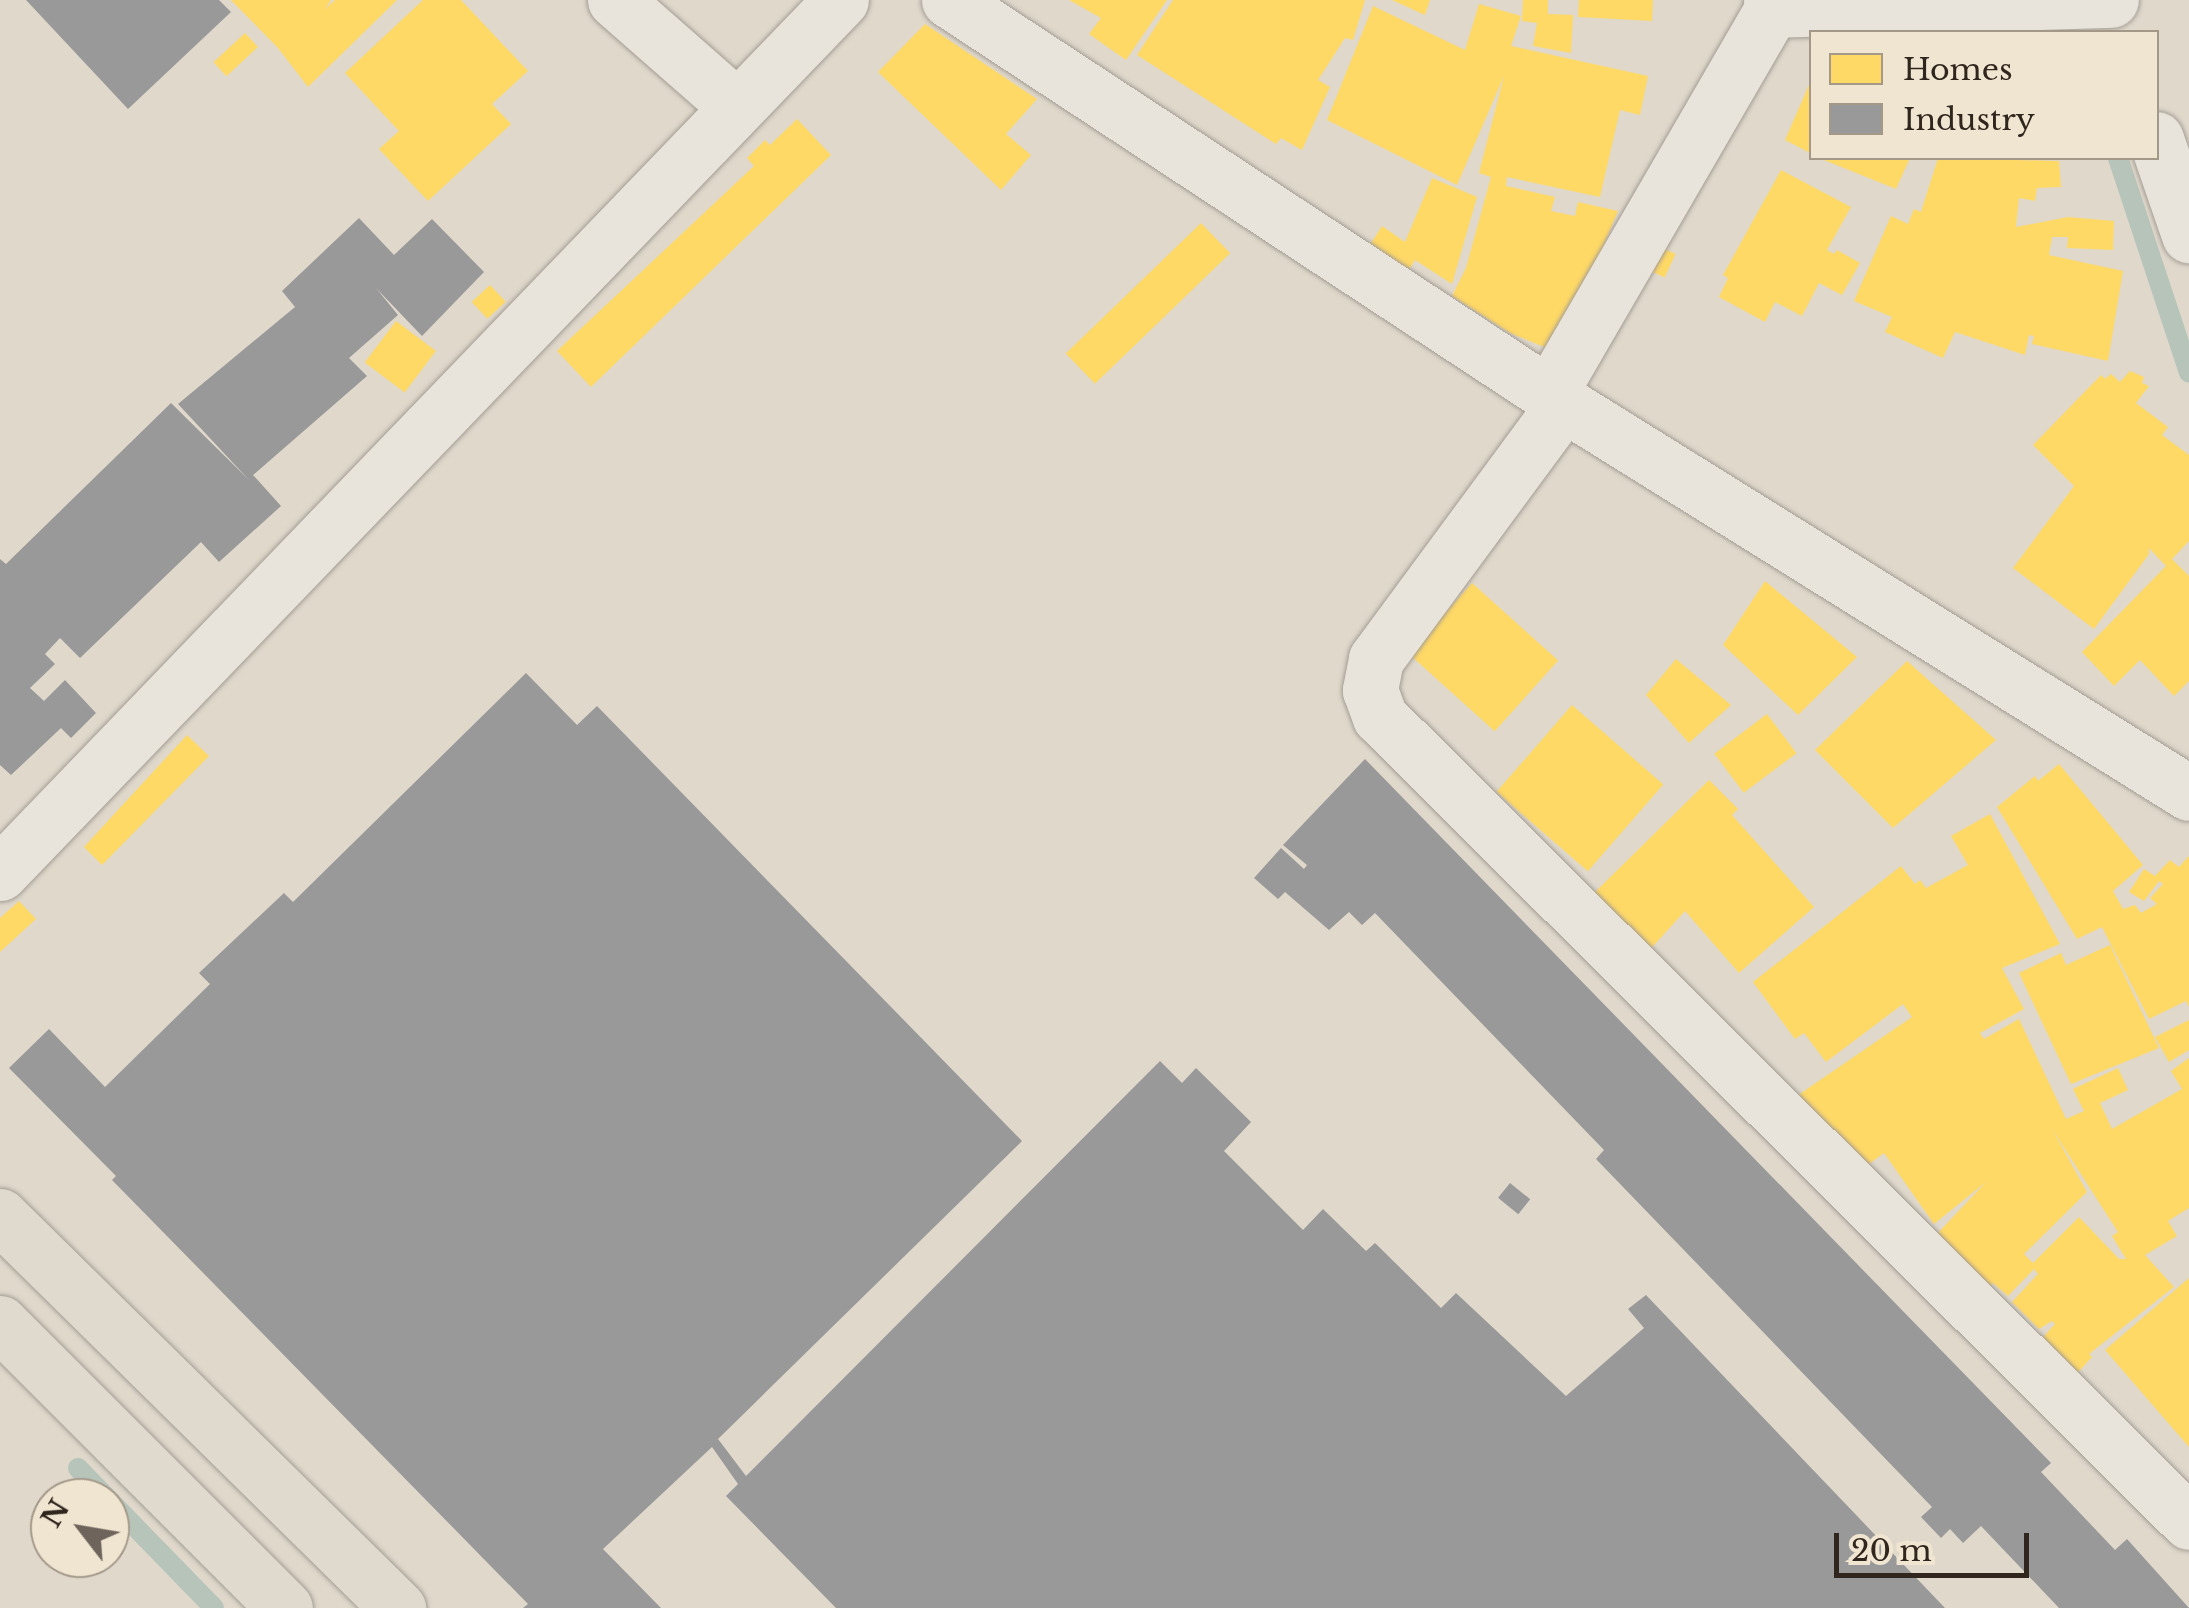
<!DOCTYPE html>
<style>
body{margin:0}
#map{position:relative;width:2189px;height:1608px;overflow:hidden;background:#dfd8cb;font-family:"Libre Baskerville",serif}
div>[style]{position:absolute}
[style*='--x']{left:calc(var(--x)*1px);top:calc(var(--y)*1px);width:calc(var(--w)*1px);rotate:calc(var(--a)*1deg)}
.homes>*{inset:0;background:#ffd966;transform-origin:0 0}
.industry>*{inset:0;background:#999;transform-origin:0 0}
.stream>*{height:20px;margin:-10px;padding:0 10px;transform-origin:10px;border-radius:10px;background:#b6c4ba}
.roads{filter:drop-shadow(0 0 2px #a49d94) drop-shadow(0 0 2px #a49d94)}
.minor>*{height:55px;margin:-27.5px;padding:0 27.5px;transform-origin:27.5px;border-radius:27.5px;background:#e8e4dc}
.major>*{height:55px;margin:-27.5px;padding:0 27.5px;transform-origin:27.5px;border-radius:27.5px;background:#dfd9ce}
span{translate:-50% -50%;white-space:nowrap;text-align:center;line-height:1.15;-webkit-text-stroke:10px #f0e5d1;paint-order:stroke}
.legend{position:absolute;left:1809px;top:30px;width:350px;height:130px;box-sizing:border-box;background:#f0e5d1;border:2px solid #a49989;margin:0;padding:12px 18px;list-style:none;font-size:30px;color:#31261e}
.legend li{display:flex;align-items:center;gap:20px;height:50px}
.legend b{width:50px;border:2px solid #a49989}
.north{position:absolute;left:30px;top:1478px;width:100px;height:100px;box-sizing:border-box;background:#f0e5d1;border:2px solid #a49989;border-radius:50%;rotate:301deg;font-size:28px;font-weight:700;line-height:40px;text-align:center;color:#31261e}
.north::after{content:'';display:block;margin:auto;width:35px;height:45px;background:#6e645b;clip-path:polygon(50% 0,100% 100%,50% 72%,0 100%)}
.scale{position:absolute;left:1834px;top:1533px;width:195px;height:45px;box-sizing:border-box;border:5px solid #31261e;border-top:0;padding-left:12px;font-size:30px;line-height:35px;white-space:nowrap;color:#31261e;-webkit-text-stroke:8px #f0e5d1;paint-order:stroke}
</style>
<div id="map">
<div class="homes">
<div style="clip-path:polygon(231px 0,331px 0,325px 9px,335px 0,397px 0,308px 87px,278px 48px)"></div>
<div style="clip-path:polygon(423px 0,461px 0,528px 71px,492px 104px,511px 124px,428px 201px,379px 149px,399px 131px,345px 73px)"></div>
<div style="clip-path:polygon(1069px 0,1167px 0,1126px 60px,1089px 34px,1101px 18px)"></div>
<div style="clip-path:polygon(1173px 0,1365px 0,1353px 40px,1345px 38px,1318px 80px,1330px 87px,1302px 150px,1281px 138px,1276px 144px,1137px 55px)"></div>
<div style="clip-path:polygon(1392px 0,1430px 0,1425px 15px)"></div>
<div style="clip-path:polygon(1523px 0,1548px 0,1548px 14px,1573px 15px,1571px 53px,1533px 46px,1537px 23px,1522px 21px)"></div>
<div style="clip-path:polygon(1579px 0,1653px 0,1652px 21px,1578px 17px)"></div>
<div style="clip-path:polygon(1479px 4px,1521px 16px,1511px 46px,1648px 76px,1640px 115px,1620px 110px,1600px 197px,1507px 177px,1506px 186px,1555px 197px,1551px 211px,1575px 216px,1578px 202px,1618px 211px,1559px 353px,1510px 333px,1452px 296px,1466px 268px,1491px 177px,1479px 173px,1504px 76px,1457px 185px,1327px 120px,1373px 6px,1465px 50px)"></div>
<div style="clip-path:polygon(925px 24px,1037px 99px,1006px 134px,1031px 155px,1001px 190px,878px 72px)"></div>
<div style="left:245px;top:33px;width:19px;height:43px;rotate:47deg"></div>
<div style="clip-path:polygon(1812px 78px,1812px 154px,1785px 140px)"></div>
<div style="clip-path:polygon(797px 119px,831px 155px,591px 387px,557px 351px,754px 166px,747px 158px,765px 140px,770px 145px)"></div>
<div style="clip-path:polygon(1819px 158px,1910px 158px,1896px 189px)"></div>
<div style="clip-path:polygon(1938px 158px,2059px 161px,2061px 187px,2037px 188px,2035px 201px,2019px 198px,2016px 227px,2068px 217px,2114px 221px,2113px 250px,2067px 248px,2068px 237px,2052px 237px,2049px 255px,2123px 271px,2108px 361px,2032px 344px,2034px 336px,2029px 335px,2025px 355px,1955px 332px,1943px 358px,1885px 332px,1892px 317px,1854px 301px,1891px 216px,1908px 224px,1914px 209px,1921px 212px)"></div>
<div style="clip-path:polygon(1781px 170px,1851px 207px,1827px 250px,1834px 254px,1837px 250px,1860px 263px,1842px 295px,1819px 283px,1802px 316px,1775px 302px,1765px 322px,1719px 297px,1728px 278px,1723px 275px)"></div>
<div style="clip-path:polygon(1432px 178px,1477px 197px,1452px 284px,1415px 260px,1405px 276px,1366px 251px,1382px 226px,1405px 242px)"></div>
<div style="left:1201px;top:223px;width:42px;height:188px;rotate:46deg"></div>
<div style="left:1652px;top:243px;width:26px;height:26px;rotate:25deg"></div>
<div style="left:490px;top:285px;width:23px;height:25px;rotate:47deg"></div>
<div style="left:396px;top:321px;width:50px;height:52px;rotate:37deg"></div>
<div style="clip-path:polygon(2130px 371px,2144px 377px,2142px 383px,2149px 386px,2136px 403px,2168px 427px,2162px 435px,2189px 455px,2189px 541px,2172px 559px,2189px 576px,2189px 681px,2174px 696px,2140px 660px,2114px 686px,2082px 652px,2166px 566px,2149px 548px,2149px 554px,2094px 629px,2013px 568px,2074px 486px,2033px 445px,2101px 375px,2105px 379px,2111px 374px,2120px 382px)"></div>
<div style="clip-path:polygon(1765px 581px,1857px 657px,1798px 715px,1723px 645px)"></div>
<div style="left:1472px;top:583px;width:116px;height:95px;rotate:42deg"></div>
<div style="clip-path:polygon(1676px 659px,1731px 705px,1689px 743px,1646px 695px)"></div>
<div style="clip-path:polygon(1907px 661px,1996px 740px,1893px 828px,1815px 750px)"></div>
<div style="left:1572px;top:705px;width:121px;height:115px;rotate:41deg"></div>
<div style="left:1767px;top:714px;width:49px;height:66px;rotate:53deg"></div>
<div style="clip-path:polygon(187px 735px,209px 756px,102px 865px,84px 847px)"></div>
<div style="clip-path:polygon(2059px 764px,2143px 865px,2113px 891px,2123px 909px,2135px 905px,2141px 913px,2157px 904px,2150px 898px,2163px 884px,2159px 881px,2144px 901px,2129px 892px,2144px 869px,2155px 876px,2170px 860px,2179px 867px,2189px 856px,2189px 1007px,2186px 1001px,2149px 1019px,2102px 927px,2077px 939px,1997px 807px,2035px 776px,2038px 781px)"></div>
<div style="clip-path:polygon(1709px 780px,1738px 809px,1732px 815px,1814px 907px,1739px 973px,1685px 911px,1646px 954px,1590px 897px)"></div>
<div style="clip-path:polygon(evenodd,1990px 814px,2060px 944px,2002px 968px,2024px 1009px,1980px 1033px,1984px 1039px,2019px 1019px,2066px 1119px,2084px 1111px,2073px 1089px,2118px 1068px,2128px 1090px,2100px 1103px,2112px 1129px,2182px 1089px,2171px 1071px,2189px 1058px,2189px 1208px,2168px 1221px,2177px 1236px,2145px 1255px,2174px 1287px,2089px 1354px,2092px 1357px,2063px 1389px,2027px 1355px,2055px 1324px,2052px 1321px,2039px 1329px,2012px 1302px,2038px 1274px,2034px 1269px,2008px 1296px,1993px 1283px,1986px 1290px,1934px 1237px,1986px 1182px,1934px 1224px,1884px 1153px,1850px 1178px,1791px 1100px,1912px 1017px,1903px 1004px,1826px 1062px,1804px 1033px,1795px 1039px,1753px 982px,1901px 866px,1915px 884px,1920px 880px,1926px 888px,1968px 865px,1951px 836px,1990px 814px,2052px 1129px,2118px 1232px,2112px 1236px,2126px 1259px,2119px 1259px,2079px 1217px,2033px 1263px,2024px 1254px,2087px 1192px,2052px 1129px)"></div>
<div style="clip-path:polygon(19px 901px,36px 919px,0 952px,0 918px)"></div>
<div style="clip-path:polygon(2110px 945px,2159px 1048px,2071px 1084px,2019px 973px,2061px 953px,2066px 965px)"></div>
<div style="clip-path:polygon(2189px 1020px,2189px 1050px,2169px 1062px,2155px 1037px)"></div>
<div style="clip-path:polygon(2189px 1278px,2189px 1447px,2105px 1350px)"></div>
</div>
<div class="industry">
<div style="clip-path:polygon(26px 0,219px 0,231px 12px,128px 109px)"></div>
<div style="clip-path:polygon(359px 218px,394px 255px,432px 219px,484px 272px,422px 336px,376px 288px,398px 315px,349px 358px,367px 376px,253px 475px,281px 506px,219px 562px,201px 542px,80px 658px,60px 638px,45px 654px,55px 664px,30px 688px,44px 701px,65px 680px,96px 713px,71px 738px,61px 728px,11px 775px,0 765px,0 559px,6px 564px,171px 403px,249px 480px,178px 404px,295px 307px,282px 291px)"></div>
<div style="clip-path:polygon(526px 673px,577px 725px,597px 706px,1022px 1141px,718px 1439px,746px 1476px,1160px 1061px,1182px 1083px,1196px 1068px,1251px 1122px,1224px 1151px,1303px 1230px,1323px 1209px,1366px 1251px,1375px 1243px,1441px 1308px,1456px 1293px,1566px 1396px,1644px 1328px,1628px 1309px,1646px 1295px,1945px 1608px,836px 1608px,726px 1496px,738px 1484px,712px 1447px,603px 1549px,661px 1608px,523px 1608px,528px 1604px,112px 1180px,116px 1176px,9px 1068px,49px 1029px,105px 1087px,210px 984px,199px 973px,284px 893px,293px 902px)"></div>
<div style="clip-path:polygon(1365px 759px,2051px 1463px,2041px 1472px,2115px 1550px,2127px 1539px,2189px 1608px,2059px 1608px,1981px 1526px,1963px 1543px,1950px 1529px,1941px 1538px,1921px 1517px,1932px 1507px,1596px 1159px,1604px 1150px,1375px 913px,1362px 925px,1349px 912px,1329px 930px,1285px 892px,1278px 899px,1254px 878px,1281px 848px,1304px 869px,1307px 865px,1283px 845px)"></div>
<div style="left:1510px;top:1183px;width:26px;height:19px;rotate:39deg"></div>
</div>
<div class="stream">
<div style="--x:2118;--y:158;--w:226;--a:71.7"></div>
<div style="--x:78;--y:1468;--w:42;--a:46"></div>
<div style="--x:110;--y:1501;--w:149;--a:45.8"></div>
</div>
<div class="roads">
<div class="minor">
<div style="--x:615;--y:0;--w:162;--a:41.3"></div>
<div style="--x:949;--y:0;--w:736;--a:33.3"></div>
<div style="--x:1564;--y:404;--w:736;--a:31.9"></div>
<div style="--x:1772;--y:10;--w:339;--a:-1.7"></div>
<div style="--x:2156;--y:139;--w:102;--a:71"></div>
<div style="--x:1549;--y:394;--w:444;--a:-59.9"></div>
<div style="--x:1772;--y:10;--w:10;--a:-96"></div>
<div style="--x:1564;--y:404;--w:317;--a:126.4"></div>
<div style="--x:1376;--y:659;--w:32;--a:101"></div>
<div style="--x:1370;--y:690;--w:29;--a:70"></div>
<div style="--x:1380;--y:717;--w:1141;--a:44.86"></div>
<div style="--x:0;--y:873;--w:1212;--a:-46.07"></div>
</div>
<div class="major">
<div style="--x:0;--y:1216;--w:559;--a:44.56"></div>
<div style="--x:0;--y:1323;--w:403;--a:45"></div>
</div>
</div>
<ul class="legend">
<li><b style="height:28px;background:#ffd966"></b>Homes</li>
<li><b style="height:28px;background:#999"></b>Industry</li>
</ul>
<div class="north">N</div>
<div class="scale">20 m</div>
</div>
